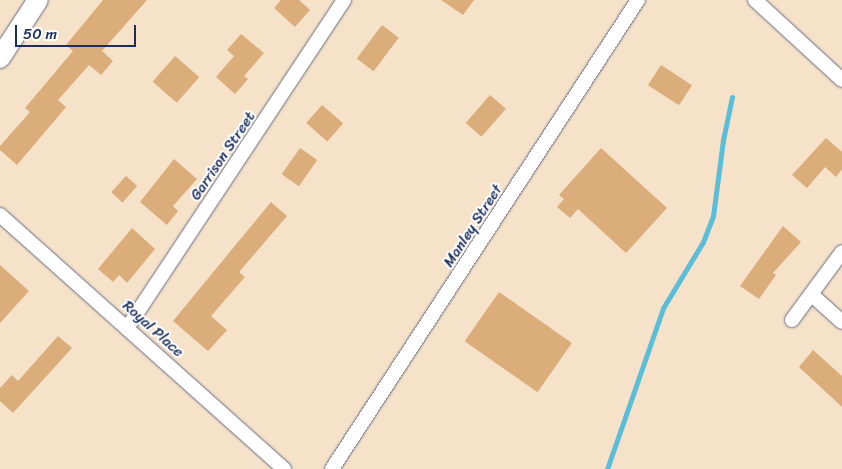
<!DOCTYPE html>
<style>
body{margin:0}
#map{position:relative;width:842px;height:469px;overflow:hidden;background:#f6e1c9;font-family:Sriracha,sans-serif}
div>[style]{position:absolute}
[style*='--x']{left:calc(var(--x)*1px);top:calc(var(--y)*1px);width:calc(var(--w)*1px);rotate:calc(var(--a)*1deg)}
.stream>*{height:5px;margin:-2.5px;padding:0 2.5px;transform-origin:2.5px;border-radius:2.5px;background:#5abed8}
.building>*{inset:0;background:#dbad7b;transform-origin:0 0}
.roads{filter:drop-shadow(0 0 1px #686d83) drop-shadow(0 0 1px #686d83)}
.street>*{height:14px;margin:-7px;padding:0 7px;transform-origin:7px;border-radius:7px;background:#fff}
.secondary>*{height:20px;margin:-10px;padding:0 10px;transform-origin:10px;border-radius:10px;background:#fff}
span{translate:-50% -50%;white-space:nowrap;text-align:center;line-height:1.15;-webkit-text-stroke:4px #fff;paint-order:stroke}
.street-label{font-size:15px;color:#1b2f5e}
.scale{position:absolute;left:15px;top:25px;width:121px;height:22px;box-sizing:border-box;border:2px solid #1b2f5e;border-top:0;padding-left:6px;font-size:15px;line-height:18px;white-space:nowrap;color:#1b2f5e;-webkit-text-stroke:4px #fff;paint-order:stroke}
</style>
<div id="map">
<div class="stream">
<div style="--x:607;--y:469;--w:170;--a:-70.8"></div>
<div style="--x:663;--y:308;--w:77;--a:-58.8"></div>
<div style="--x:703;--y:242;--w:28;--a:-69"></div>
<div style="--x:713;--y:216;--w:77;--a:-82.5"></div>
<div style="--x:723;--y:140;--w:44;--a:-78.2"></div>
</div>
<div class="building">
<div style="clip-path:polygon(103px 0,147px 0,102px 51px,113px 61px,101px 75px,89px 65px,58px 100px,66px 107px,17px 165px,0 150px,0 146px,30px 112px,25px 108px,73px 51px,66px 45px)"></div>
<div style="clip-path:polygon(281px 0,299px 0,310px 10px,295px 27px,274px 8px)"></div>
<div style="clip-path:polygon(441px 0,474px 0,463px 15px)"></div>
<div style="left:382px;top:25px;width:21px;height:42px;rotate:37deg"></div>
<div style="clip-path:polygon(241px 34px,264px 53px,244px 76px,248px 79px,235px 94px,216px 77px,234px 56px,227px 50px)"></div>
<div style="left:175px;top:56px;width:32px;height:34px;rotate:41deg"></div>
<div style="left:661px;top:65px;width:37px;height:24px;rotate:33deg"></div>
<div style="left:490px;top:95px;width:21px;height:37px;rotate:41deg"></div>
<div style="left:322px;top:105px;width:28px;height:24px;rotate:41deg"></div>
<div style="clip-path:polygon(826px 138px,842px 152px,842px 169px,836px 177px,825px 167px,807px 188px,792px 175px)"></div>
<div style="left:300px;top:148px;width:21px;height:32px;rotate:35deg"></div>
<div style="clip-path:polygon(601px 148px,667px 208px,626px 253px,578px 209px,570px 218px,557px 207px,564px 199px,559px 195px)"></div>
<div style="clip-path:polygon(174px 159px,197px 179px,173px 206px,178px 211px,167px 225px,140px 202px)"></div>
<div style="left:126px;top:176px;width:15px;height:22px;rotate:42deg"></div>
<div style="clip-path:polygon(271px 202px,287px 216px,239px 272px,245px 277px,211px 316px,227px 330px,208px 351px,173px 321px)"></div>
<div style="clip-path:polygon(783px 226px,801px 242px,773px 273px,776px 275px,759px 299px,740px 286px)"></div>
<div style="clip-path:polygon(132px 228px,155px 249px,127px 283px,119px 275px,113px 282px,98px 269px)"></div>
<div style="clip-path:polygon(0 265px,29px 291px,0 323px)"></div>
<div style="left:499px;top:292px;width:89px;height:60px;rotate:35deg"></div>
<div style="clip-path:polygon(58px 336px,72px 348px,13px 413px,0 401px,0 388px,12px 375px,18px 381px)"></div>
<div style="clip-path:polygon(813px 350px,842px 376px,842px 407px,799px 367px)"></div>
</div>
<div class="roads">
<div class="street">
<div style="--x:755;--y:0;--w:118;--a:42.6"></div>
<div style="--x:0;--y:215;--w:381;--a:41.8"></div>
<div style="--x:812;--y:295;--w:40;--a:42"></div>
<div style="--x:792;--y:320;--w:84;--a:-53.7"></div>
<div style="--x:127;--y:328;--w:393;--a:-56.5"></div>
<div style="--x:332;--y:469;--w:560;--a:-56.88"></div>
</div>
<div class="secondary">
<div style="--x:0;--y:58;--w:69;--a:-56.8"></div>
</div>
</div>
<div class="street-label">
<span style="left:223px;top:156px;rotate:-56deg">Garrison Street</span>
<span style="left:473px;top:226px;rotate:-57deg">Manley Street</span>
<span style="left:153px;top:329px;rotate:42deg">Royal Place</span>
</div>
<div class="scale">50 m</div>
</div>
